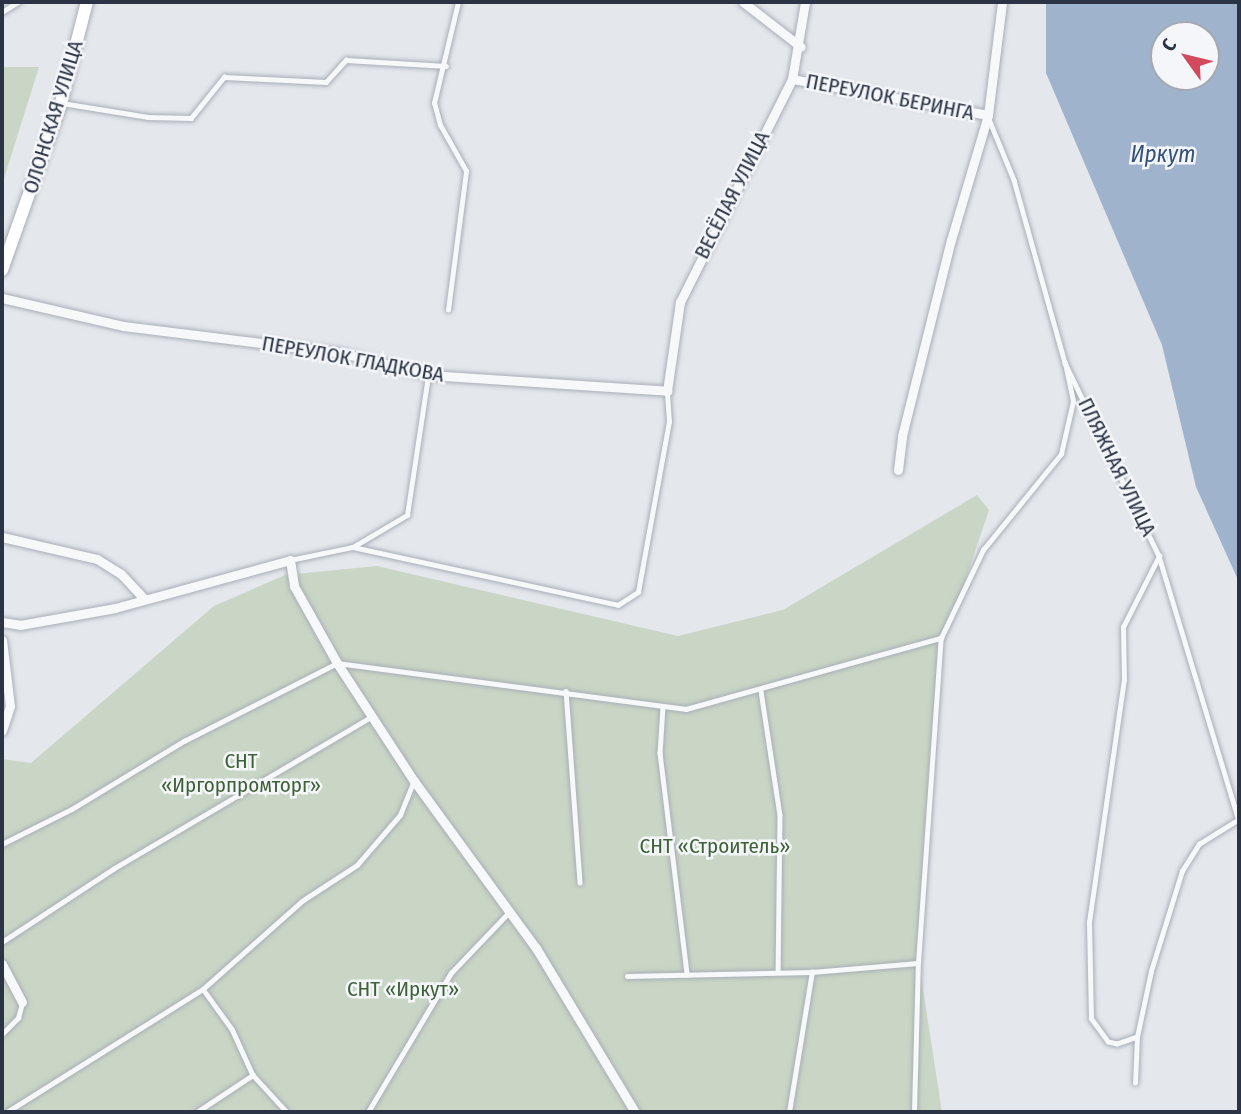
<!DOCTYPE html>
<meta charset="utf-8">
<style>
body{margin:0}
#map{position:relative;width:1241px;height:1114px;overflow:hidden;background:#e4e7ec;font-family:"Fira Sans Condensed",sans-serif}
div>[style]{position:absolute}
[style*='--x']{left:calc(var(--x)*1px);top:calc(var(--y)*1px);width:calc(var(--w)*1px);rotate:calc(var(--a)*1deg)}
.green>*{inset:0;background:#c9d6c5}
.water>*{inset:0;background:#9fb4cc}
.roads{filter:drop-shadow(0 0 2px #a9aeb7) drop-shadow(0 0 2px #a9aeb7)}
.lane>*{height:4.5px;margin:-2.25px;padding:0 2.25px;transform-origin:2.25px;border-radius:2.25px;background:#f7f8fa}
.street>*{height:9px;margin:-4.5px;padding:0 4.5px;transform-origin:4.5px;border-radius:4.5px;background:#f7f8fa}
.secondary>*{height:12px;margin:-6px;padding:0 6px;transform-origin:6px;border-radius:6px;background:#fff}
span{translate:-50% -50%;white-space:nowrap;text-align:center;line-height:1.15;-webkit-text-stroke:5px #f4f6f9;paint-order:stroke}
.street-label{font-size:21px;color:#2b3445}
.park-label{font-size:21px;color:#3f6138}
.water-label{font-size:23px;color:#34527a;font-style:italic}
.frame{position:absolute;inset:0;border:4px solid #2b3445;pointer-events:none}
.north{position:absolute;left:1150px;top:21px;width:70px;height:70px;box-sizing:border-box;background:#f4f6f9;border:2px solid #a4a8b1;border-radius:50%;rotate:304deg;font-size:19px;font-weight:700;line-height:28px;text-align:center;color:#2b3445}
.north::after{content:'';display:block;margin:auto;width:24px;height:32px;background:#d1495b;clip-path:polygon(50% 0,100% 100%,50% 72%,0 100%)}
</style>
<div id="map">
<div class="green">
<div style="clip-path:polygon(2px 67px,39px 67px,2px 185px)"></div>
<div style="clip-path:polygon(977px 495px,989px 510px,943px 646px,920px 970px,942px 1112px,2px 1112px,2px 759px,31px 763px,214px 606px,285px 575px,377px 566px,678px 636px,783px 610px)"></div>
</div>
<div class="water">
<div style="clip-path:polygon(evenodd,1046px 2px,1239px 2px,1239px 582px,1196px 487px,1162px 345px,1046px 73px,1046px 2px,1164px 35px,1206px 35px,1206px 77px,1164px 77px,1164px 35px)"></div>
</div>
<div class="roads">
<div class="lane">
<div style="--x:2;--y:12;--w:19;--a:-32"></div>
<div style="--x:62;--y:103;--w:87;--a:9.2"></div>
<div style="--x:148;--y:117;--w:43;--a:1.3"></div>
<div style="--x:191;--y:118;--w:53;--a:-51.2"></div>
<div style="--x:224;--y:77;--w:102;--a:2.8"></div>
<div style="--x:326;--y:82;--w:30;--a:-48"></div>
<div style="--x:346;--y:60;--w:100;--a:3.4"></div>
<div style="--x:989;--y:119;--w:66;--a:67.7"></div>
<div style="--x:1014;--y:180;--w:190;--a:74.4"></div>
<div style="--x:1065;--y:363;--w:215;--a:64"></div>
<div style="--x:1159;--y:556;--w:277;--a:73.2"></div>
<div style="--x:448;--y:310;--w:140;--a:-82.6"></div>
<div style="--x:466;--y:171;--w:53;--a:-119.5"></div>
<div style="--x:440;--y:125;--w:23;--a:-105"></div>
<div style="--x:434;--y:103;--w:104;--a:-76.6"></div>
<div style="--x:353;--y:547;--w:271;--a:12.3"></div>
<div style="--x:618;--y:605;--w:24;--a:-33"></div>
<div style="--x:638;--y:592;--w:173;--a:-79.7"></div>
<div style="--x:669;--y:422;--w:30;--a:-94"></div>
<div style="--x:290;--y:560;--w:64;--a:-11.7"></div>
<div style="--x:353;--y:547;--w:63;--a:-30.7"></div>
<div style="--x:407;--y:515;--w:141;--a:-81.4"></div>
<div style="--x:566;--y:691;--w:192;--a:85.8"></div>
<div style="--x:761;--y:691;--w:125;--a:81.3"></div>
<div style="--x:780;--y:815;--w:156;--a:90.7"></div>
<div style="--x:663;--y:707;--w:46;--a:93.7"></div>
<div style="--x:660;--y:753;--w:223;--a:83"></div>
<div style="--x:2;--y:844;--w:78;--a:-26.6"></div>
<div style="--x:72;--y:809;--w:131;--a:-31.3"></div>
<div style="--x:184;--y:741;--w:172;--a:-27"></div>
<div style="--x:337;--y:663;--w:352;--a:7.5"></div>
<div style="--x:686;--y:709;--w:265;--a:-15.6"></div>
<div style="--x:2;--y:942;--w:133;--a:-33.3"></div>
<div style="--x:113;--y:869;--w:299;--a:-30.5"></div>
<div style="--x:627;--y:976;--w:185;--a:-1.2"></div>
<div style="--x:812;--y:972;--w:106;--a:-4.9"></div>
<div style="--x:203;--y:989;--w:49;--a:54.1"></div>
<div style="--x:232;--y:1029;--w:51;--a:65.5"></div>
<div style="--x:253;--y:1075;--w:50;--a:47.4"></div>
<div style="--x:2;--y:1034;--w:23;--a:-45"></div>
<div style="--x:18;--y:1018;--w:16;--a:-75"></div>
<div style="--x:1137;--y:1037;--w:21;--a:161"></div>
<div style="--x:1117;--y:1044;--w:9;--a:-167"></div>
<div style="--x:1108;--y:1042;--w:29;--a:-126"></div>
<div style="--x:1091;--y:1019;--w:97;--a:-91.2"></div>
<div style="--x:1089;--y:922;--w:245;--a:-81.8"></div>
<div style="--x:1124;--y:680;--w:53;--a:-91.1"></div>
<div style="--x:1123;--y:627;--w:80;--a:-63.1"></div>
<div style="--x:1135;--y:1083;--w:46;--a:-87.5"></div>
<div style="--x:1137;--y:1037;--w:67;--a:-78"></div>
<div style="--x:1151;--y:971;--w:105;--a:-72.8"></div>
<div style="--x:1182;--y:871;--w:32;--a:-58"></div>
<div style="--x:1199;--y:844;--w:47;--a:-32"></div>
<div style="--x:7;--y:1112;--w:231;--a:-32.1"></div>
<div style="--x:203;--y:989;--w:132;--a:-41.6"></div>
<div style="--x:302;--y:901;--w:66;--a:-33.2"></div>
<div style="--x:357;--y:865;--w:66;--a:-49.3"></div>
<div style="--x:400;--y:815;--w:37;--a:-68"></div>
<div style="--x:197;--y:1112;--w:67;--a:-33.5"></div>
<div style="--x:368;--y:1112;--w:162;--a:-59.2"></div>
<div style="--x:451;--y:973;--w:86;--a:-46.4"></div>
<div style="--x:789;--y:1112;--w:142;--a:-80.7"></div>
<div style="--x:914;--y:1112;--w:149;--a:-88.5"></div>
<div style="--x:918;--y:963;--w:326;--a:-86"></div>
<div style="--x:941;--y:638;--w:98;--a:-64.5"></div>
<div style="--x:983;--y:550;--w:124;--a:-50.9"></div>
<div style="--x:1061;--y:454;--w:54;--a:-77.2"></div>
<div style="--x:1073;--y:401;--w:39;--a:-102"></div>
</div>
<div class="street">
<div style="--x:743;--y:2;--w:73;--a:37.8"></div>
<div style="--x:792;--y:79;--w:199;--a:10.4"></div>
<div style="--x:2;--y:298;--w:124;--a:13"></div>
<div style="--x:123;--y:326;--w:221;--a:7"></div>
<div style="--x:342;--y:353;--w:90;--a:14.2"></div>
<div style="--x:429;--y:375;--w:239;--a:3.8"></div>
<div style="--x:667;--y:391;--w:90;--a:-81.7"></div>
<div style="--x:680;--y:302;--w:250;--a:-63.3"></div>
<div style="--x:792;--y:79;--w:78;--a:-80.4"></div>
<div style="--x:898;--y:470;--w:34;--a:-83"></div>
<div style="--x:902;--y:436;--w:202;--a:-76"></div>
<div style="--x:951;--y:240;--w:130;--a:-73.5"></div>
<div style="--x:988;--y:115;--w:114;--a:-82.9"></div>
<div style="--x:2;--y:537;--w:98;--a:13"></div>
<div style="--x:97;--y:559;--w:28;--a:32"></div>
<div style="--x:121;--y:574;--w:34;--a:47"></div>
<div style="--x:2;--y:622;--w:18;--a:9"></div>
<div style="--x:20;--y:625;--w:97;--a:-10.1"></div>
<div style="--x:115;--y:608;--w:181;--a:-15.3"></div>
<div style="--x:290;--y:560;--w:26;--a:81"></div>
<div style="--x:294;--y:586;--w:88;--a:60.8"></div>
<div style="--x:337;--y:663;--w:141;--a:56.9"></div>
<div style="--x:414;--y:781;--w:207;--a:53.9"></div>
<div style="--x:536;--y:948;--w:192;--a:58.9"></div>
<div style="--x:2;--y:640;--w:66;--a:83.1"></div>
<div style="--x:10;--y:706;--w:26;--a:108"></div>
<div style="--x:2;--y:964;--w:43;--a:62.2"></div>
</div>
<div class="secondary">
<div style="--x:2;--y:270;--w:177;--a:-70.5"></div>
<div style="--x:61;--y:103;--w:104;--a:-75.6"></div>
</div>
</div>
<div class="street-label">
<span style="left:890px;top:97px;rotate:11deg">ПЕРЕУЛОК БЕРИНГА</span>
<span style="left:53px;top:117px;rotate:-73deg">ОЛОНСКАЯ УЛИЦА</span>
<span style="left:732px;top:195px;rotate:-63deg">ВЕСЁЛАЯ УЛИЦА</span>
<span style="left:353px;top:359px;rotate:10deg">ПЕРЕУЛОК ГЛАДКОВА</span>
<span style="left:1117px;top:467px;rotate:64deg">ПЛЯЖНАЯ УЛИЦА</span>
</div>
<div class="park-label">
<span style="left:241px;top:773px">СНТ<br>«Иргорпромторг»</span>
<span style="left:715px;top:846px">СНТ «Строитель»</span>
<span style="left:403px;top:989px">СНТ «Иркут»</span>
</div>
<div class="water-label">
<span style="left:1163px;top:154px">Иркут</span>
</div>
<div class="frame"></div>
<div class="north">С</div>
</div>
